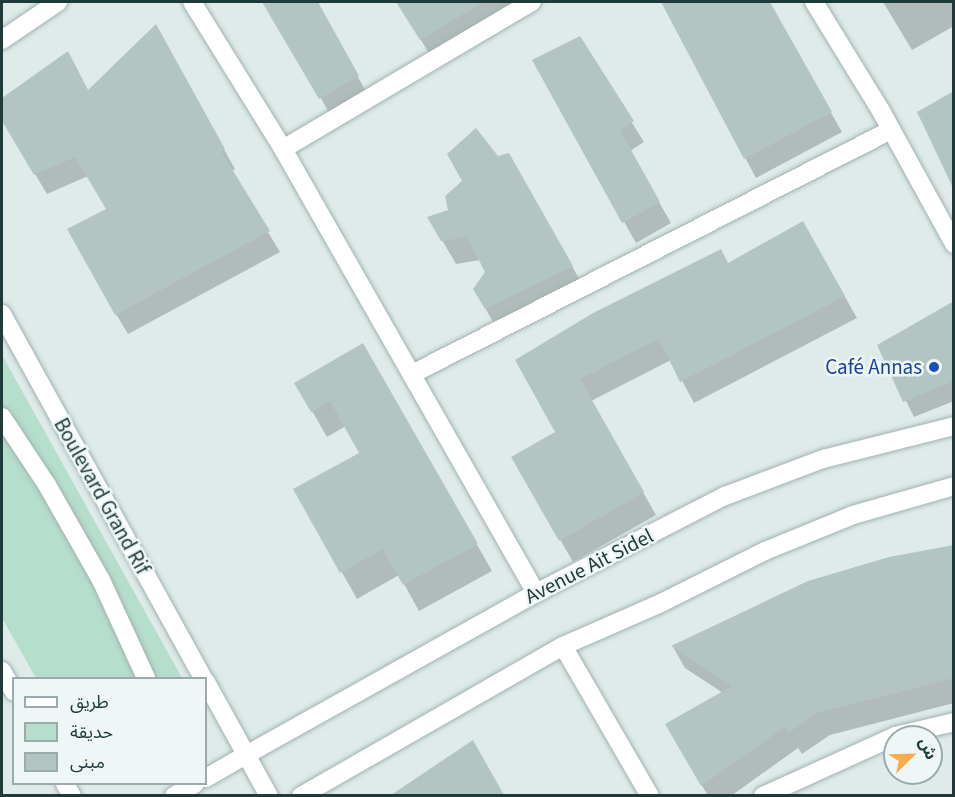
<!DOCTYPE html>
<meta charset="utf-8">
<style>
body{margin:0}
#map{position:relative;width:955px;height:797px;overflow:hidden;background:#deebe9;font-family:"Source Sans 3","Noto Sans Arabic",sans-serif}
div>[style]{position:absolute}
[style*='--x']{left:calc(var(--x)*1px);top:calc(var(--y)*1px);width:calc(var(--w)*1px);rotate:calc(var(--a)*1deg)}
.green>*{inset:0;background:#b5decc}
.shadow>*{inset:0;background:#0003}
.building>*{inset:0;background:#b3c5c3}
.roads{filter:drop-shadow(0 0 2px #a1b2b1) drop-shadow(0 0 2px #a1b2b1)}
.pedestrian>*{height:18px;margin:-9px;padding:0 9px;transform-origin:9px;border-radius:9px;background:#fff}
.minor>*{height:18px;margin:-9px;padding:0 9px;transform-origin:9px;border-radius:9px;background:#fff}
.tertiary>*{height:18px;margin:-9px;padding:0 9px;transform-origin:9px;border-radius:9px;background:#fff}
.secondary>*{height:18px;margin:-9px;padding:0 9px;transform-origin:9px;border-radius:9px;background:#fff}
.dots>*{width:16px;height:16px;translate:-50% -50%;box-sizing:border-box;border:3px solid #eef7f5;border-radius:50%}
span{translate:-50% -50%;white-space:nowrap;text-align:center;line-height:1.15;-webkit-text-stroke:5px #eef7f5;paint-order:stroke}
.transit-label{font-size:21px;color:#164399}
.right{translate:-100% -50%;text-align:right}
.street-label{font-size:21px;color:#1e3a3b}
.frame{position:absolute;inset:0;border:3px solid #1e3a3b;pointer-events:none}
.legend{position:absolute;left:12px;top:677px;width:195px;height:108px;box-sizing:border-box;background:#eef7f5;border:2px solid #9babab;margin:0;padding:8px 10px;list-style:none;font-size:18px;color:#1e3a3b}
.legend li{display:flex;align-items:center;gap:12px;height:30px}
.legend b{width:30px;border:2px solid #9babab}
.north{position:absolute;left:883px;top:725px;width:60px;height:60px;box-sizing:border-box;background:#eef7f5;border:2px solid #9babab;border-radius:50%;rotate:67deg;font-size:16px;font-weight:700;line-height:24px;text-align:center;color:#1e3a3b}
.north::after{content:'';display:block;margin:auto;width:21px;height:27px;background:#fbab4c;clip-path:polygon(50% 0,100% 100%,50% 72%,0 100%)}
</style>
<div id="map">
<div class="green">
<div style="clip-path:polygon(2px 355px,182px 678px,36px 678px,2px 618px)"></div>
</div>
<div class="shadow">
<div style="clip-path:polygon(265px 2px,315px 2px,367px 93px,330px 114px)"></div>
<div style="clip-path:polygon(398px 2px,542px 2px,436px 65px)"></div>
<div style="clip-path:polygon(662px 2px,768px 2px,842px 132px,756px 178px)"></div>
<div style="clip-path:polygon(883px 2px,954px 2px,954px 26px,912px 50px)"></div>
<div style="clip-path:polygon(155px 26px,235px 169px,231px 171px,280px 252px,128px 334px,116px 314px,108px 210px,88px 176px,47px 194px,2px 119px,2px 100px,67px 53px,89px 92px)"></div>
<div style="clip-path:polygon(579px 38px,644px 142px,630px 151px,671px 223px,636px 243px,534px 61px)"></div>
<div style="clip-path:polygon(508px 154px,585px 289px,499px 332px,474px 289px,487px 272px,480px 260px,456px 264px,429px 218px,450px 211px,498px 158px)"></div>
<div style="clip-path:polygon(803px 223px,857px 318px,694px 403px,671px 360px,591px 401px,656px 515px,573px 562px,513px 458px,558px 433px,517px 361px,729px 264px)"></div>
<div style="clip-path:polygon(954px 315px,954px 401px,914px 417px,879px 346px)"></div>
<div style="clip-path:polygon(363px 345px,492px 571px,419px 611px,399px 575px,357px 599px,295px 489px,361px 453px,346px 426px,327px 437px,296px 383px)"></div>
<div style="clip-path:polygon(954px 548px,954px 703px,830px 735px,802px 754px,798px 748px,731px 796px,708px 796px,667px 724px,723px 693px,685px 668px,673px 647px)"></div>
<div style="clip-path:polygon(473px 742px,503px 796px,394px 796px)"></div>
</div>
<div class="building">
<div style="clip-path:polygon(262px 2px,318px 2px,359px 76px,319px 99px)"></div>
<div style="clip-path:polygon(396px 2px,483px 2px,420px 40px)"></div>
<div style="clip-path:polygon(661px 2px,770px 2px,832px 112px,744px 159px)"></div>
<div style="clip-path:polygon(156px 24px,225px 149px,221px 151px,270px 231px,115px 315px,67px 229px,106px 209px,75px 157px,34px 175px,2px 121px,2px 98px,68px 51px,88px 90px)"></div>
<div style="clip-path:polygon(580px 36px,634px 121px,620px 130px,660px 202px,622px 223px,532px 60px)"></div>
<div style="clip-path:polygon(954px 91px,954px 190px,917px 112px)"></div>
<div style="clip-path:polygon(476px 128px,498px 156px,509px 153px,573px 266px,485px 309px,473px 289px,485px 272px,467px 237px,441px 241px,427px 217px,448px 210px,445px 196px,462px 181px,447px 154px)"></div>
<div style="clip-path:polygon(803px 221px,845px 296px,680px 382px,659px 339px,580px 379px,644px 492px,559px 541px,511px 457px,555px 432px,515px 360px,593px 313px,721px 249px,728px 263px)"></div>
<div style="clip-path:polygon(954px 301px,954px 381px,903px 402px,877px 345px)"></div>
<div style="clip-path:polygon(363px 343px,478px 544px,403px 585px,383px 549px,340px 573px,293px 489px,359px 453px,330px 401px,311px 412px,294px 383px)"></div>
<div style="clip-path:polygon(954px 545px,954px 678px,817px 713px,788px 733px,785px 727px,701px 786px,665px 724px,732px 686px,671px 646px,808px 581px,889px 557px)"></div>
<div style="clip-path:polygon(473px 740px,504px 795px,391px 795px)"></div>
</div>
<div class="roads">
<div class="pedestrian">
<div style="--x:2;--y:417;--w:82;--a:56.5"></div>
<div style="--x:47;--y:485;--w:109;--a:60.4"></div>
<div style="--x:101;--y:580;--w:108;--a:65.3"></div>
</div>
<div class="minor">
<div style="--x:192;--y:2;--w:173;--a:58.2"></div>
<div style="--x:283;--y:149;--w:511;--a:60.32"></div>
<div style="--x:814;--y:2;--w:128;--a:58.4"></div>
<div style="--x:881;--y:111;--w:152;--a:61.2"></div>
<div style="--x:283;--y:149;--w:289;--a:-30.6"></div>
<div style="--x:412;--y:374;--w:538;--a:-26.99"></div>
<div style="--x:563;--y:646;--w:173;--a:59.9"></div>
<div style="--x:246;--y:755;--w:332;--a:-29.2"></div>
<div style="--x:536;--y:593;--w:212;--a:-27.2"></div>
<div style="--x:725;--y:496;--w:105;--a:-20.7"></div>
<div style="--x:823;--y:459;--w:135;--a:-14.1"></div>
<div style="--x:301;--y:796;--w:302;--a:-29.8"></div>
<div style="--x:563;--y:646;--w:109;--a:-23.7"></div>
<div style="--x:663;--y:602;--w:114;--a:-26.6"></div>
<div style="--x:765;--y:551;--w:95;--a:-22.2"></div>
<div style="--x:853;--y:515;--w:105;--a:-16"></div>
<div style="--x:763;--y:796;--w:145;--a:-24.4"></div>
<div style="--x:895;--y:736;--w:61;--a:-13.3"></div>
</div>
<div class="tertiary">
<div style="--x:2;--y:314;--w:416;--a:61.1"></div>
<div style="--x:2;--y:671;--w:24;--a:60"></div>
<div style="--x:206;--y:682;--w:130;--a:61.1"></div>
<div style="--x:206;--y:778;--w:46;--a:-29.9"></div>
<div style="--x:65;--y:784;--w:14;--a:60"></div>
<div style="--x:174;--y:796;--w:24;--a:-30"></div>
</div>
<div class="secondary">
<div style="--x:2;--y:40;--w:68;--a:-34.2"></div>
</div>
</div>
<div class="dots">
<div style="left:934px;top:367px;background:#1a4fb4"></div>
</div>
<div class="transit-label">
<span class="right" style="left:922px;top:367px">Café Annas</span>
</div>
<div class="street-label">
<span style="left:102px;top:496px;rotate:61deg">Boulevard Grand Rif</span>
<span style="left:589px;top:566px;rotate:-27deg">Avenue Ait Sidel</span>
</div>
<div class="frame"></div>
<ul class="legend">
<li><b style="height:8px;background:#fff"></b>طريق</li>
<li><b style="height:16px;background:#b5decc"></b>حديقة</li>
<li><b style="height:16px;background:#b3c5c3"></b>مبنى</li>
</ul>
<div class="north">ش</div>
</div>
